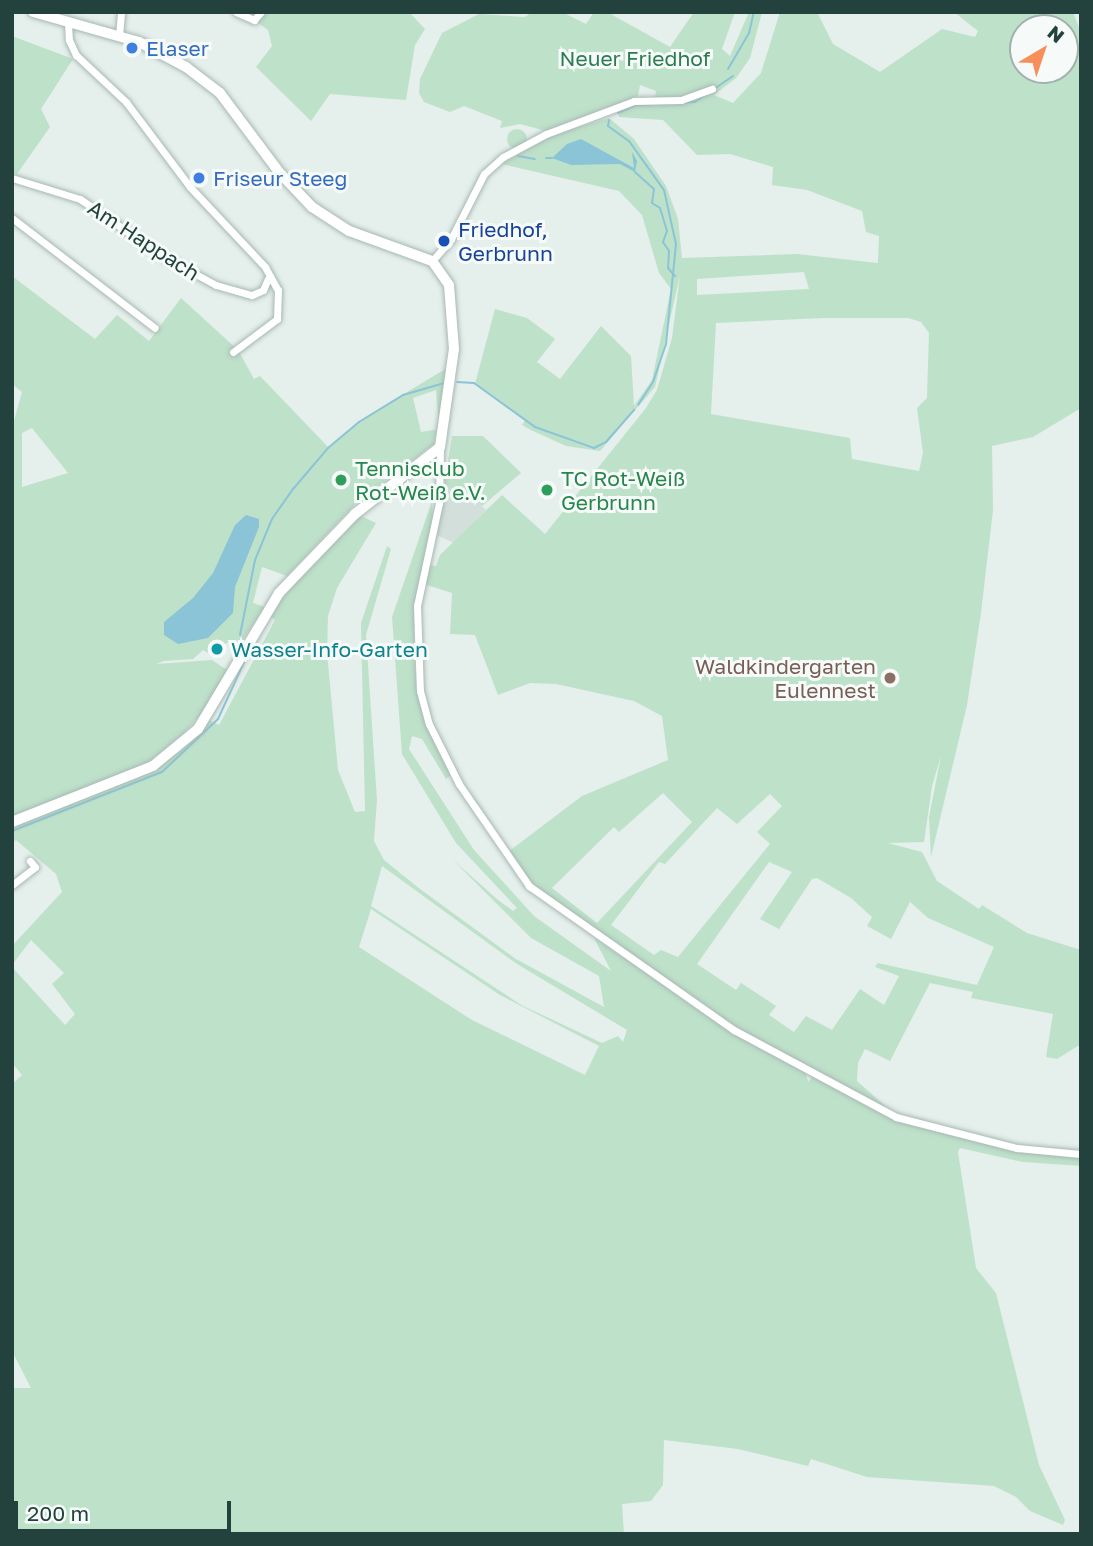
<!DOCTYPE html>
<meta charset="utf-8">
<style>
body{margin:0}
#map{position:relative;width:1093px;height:1546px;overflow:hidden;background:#e5efeb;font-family:"Golos Text",sans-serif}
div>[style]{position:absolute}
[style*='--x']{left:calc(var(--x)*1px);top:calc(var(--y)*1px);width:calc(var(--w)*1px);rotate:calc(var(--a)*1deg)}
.built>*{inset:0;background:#d3dfdb}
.green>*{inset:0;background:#bee1ca}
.round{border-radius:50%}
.water>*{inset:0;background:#8bc4d6}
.stream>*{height:2px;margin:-1px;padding:0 1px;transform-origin:1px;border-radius:1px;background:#8bc4d6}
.roads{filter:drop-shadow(0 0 2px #a7b8b3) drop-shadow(0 0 2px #a7b8b3)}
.street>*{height:7px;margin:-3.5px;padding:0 3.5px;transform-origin:3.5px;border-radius:3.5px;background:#fff}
.secondary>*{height:10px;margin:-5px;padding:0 5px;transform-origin:5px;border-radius:5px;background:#fff}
.dots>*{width:19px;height:19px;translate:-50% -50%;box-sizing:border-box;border:4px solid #f6fbf9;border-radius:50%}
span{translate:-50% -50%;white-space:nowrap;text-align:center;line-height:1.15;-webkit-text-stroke:6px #f6fbf9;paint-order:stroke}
.shop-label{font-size:21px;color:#366cbe}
.left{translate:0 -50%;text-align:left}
.park-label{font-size:21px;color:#2b7c51}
.transit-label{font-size:21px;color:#164399}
.street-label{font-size:21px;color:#23423d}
.leisure-label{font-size:21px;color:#27864d}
.culture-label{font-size:21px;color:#0d838f}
.education-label{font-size:21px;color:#785e54}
.right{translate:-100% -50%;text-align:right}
.frame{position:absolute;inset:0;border:14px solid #23423d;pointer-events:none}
.north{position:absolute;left:1009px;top:14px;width:70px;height:70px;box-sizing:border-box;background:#f6fbf9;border:2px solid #a2b1ae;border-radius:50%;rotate:39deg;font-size:19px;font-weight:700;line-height:28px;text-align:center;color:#23423d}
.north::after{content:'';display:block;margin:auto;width:24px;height:32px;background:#f88f5a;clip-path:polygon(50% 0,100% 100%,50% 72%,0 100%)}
.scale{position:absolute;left:14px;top:1501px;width:217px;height:32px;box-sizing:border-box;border:4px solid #23423d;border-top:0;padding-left:9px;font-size:21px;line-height:24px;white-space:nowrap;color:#23423d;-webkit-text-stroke:5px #f6fbf9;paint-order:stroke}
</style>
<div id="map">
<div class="built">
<div style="clip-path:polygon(444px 486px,467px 493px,486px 510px,454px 543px,437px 535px)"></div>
</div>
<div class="green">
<div style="clip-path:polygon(261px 12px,409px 12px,425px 29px,415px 45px,406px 100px,330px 94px,311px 121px,256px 67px,272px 46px,268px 30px,254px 20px)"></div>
<div style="clip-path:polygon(evenodd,532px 12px,562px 12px,586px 24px,594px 12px,607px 12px,670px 47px,694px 12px,735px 12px,722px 49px,730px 56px,749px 12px,762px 12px,750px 58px,736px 78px,714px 95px,733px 103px,761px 73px,780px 12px,817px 12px,833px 44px,880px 72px,942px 29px,975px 37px,978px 31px,954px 12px,1073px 12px,1081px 33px,1081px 408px,1033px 437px,992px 446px,993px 510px,981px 613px,967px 705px,931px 857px,929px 817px,941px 756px,932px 786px,924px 842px,888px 843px,922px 852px,937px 881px,979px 909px,982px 905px,1027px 933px,1081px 950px,1081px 1044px,1057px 1059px,1046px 1057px,1053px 1014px,971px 998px,973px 992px,930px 983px,890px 1061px,865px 1049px,858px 1063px,857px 1081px,893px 1113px,726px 1022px,528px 884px,473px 801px,474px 797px,508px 852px,582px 796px,668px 760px,662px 716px,634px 701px,556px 684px,530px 683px,498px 695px,475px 635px,450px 634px,452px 593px,424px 584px,429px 565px,436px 566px,440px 555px,502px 495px,545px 534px,646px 408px,657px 390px,672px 338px,680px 275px,655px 387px,600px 451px,566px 446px,531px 430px,522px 425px,525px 420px,475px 384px,495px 309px,527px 318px,555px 339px,537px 362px,560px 379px,601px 326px,631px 356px,634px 406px,652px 380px,671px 289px,659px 273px,642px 215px,619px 191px,502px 164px,550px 136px,609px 118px,634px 139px,666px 186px,678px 219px,682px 258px,797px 254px,878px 263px,879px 236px,866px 232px,862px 211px,807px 190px,772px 185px,773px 167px,730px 154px,697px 155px,663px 120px,619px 117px,618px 112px,631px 104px,682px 102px,712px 91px,676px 98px,655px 97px,656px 91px,640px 85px,638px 96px,546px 131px,520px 124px,500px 128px,502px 121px,464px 106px,450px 112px,424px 102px,419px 93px,420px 79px,442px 33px,479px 14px,525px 17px,532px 12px,1023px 28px,1065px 28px,1065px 70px,1023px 70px,1023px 28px,532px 12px,804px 272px,809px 289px,697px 295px,697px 279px,804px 272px,532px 12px,823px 318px,908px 318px,921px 322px,929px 333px,927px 398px,917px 408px,923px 453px,919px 471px,852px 459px,850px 438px,711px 414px,716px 323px,823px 318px,532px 12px,663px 793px,692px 822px,597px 923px,552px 888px,614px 827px,619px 832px,663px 793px,532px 12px,770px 794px,782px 806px,757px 832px,770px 844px,678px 957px,661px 950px,654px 955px,611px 925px,659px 862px,665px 864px,717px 808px,737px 824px,770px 794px,532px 12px,769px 862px,792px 872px,760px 919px,779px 929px,812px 879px,817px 878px,851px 898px,872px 917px,867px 926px,891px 939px,910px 902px,928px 918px,994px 947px,977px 985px,878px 963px,875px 967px,899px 976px,884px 1005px,860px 989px,832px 1030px,806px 1016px,794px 1032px,769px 1015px,776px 1006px,741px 983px,736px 990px,697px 964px,769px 862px)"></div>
<div style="clip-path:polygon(12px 36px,73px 59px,41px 109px,50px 127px,17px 174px,12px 171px)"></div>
<div class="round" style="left:507px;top:129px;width:20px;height:20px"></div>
<div style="clip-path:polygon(evenodd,12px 276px,95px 339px,117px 315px,149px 341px,181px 298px,238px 350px,254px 379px,260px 376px,329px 448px,359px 421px,447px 368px,434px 444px,359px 500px,287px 576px,262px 567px,253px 603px,265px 607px,241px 642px,226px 643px,219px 659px,203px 650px,193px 659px,164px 661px,156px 664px,212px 660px,227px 670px,207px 708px,183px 734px,146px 764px,12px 816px,12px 428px,22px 392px,12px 384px,12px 276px,436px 390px,439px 429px,421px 432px,413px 398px,436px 390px,12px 276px,32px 428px,68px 473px,22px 487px,22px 433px,32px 428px)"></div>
<div style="clip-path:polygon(452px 436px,483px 436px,521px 473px,482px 506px,467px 493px,444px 486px)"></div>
<div style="clip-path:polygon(evenodd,432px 501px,433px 524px,414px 616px,414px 659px,417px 687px,451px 775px,446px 779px,422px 739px,412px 736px,409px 749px,474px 850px,534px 916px,611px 971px,594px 938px,717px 1021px,805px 1071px,808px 1082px,813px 1076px,880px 1113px,924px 1128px,1016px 1150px,1081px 1157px,1081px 1166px,1023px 1162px,960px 1148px,958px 1152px,976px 1268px,996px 1293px,1039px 1465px,1065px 1520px,1063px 1525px,1030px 1511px,1016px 1497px,994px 1486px,867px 1477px,811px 1459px,808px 1466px,738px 1449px,664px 1440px,663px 1485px,651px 1501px,622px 1504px,624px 1534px,12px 1534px,12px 1388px,31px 1388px,12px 1351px,12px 1084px,22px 1075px,12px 1063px,12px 967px,65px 1025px,75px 1014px,52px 984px,64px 973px,31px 940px,12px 965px,12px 946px,62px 892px,56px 874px,16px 840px,12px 843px,12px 826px,140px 777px,180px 751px,209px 720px,219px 725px,275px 620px,267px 614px,359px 515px,376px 523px,337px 588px,328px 616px,327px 653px,338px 770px,355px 812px,365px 811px,361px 623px,387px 546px,391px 549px,366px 635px,377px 800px,374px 841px,384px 860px,420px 889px,516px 959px,604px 1007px,599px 976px,531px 938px,453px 860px,498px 900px,513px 911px,517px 908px,456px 843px,402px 754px,392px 617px,432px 501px,382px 866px,517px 964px,627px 1030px,623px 1042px,618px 1036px,602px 1043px,523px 1006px,371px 906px,382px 866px,432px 501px,371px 909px,500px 995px,599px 1046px,585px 1075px,472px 1020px,359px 947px,371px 909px)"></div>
</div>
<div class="water">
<div style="clip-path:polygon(581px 139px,634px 168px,632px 152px,637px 161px,635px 172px,620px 164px,571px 165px,552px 158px,567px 144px)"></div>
<div style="clip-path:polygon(246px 515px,259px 519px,259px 527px,235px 587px,233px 613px,208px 638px,178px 644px,164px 635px,164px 622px,193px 598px,213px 573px,235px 525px)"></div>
</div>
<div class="stream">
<div style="--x:728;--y:69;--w:42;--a:-59.7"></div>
<div style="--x:749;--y:33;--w:22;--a:-77"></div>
<div style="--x:618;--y:113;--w:20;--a:-24"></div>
<div style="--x:636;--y:105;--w:59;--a:-2.9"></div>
<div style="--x:695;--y:102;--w:46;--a:-34.4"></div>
<div style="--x:609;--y:120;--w:6;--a:99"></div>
<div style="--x:608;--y:126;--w:26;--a:36"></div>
<div style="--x:629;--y:141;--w:60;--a:54.5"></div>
<div style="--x:664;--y:190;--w:55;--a:77.5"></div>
<div style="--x:676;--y:244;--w:100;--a:95.7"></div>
<div style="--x:666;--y:344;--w:40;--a:108.9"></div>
<div style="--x:653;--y:382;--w:27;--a:123"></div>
<div style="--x:518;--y:156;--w:17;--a:10"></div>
<div style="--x:546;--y:158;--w:6;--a:0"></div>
<div style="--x:635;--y:172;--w:25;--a:42"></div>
<div style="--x:654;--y:189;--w:14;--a:98"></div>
<div style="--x:652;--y:203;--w:9;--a:32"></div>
<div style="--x:660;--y:208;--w:24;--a:73"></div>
<div style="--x:667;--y:231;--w:12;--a:110"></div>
<div style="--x:663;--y:242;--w:11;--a:56"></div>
<div style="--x:669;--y:251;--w:17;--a:93"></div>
<div style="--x:668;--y:268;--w:11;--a:49"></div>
<div style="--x:457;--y:382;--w:17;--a:3"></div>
<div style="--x:474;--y:383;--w:75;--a:35.8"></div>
<div style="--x:535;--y:427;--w:63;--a:19.6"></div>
<div style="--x:594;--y:448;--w:13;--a:-27"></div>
<div style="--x:606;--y:442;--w:43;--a:-48.8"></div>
<div style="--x:240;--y:635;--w:76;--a:-78.7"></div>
<div style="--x:255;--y:560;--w:44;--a:-67.5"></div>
<div style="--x:272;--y:519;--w:38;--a:-55"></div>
<div style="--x:294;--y:488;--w:52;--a:-49.6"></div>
<div style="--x:328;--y:448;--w:40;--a:-40"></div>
<div style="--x:359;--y:422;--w:52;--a:-31.5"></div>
<div style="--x:403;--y:395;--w:43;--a:-16.3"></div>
<div style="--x:12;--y:831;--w:161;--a:-21.5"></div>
<div style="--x:162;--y:772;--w:77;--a:-43.4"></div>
<div style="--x:218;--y:719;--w:69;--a:-65.3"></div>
</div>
<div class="roads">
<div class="street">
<div style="--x:236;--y:12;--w:20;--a:24"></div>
<div style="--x:254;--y:20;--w:11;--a:-49"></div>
<div style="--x:68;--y:23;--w:17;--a:87"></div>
<div style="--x:69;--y:40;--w:17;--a:65"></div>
<div style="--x:76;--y:55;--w:69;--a:43.2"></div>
<div style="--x:126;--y:102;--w:106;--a:53"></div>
<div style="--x:190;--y:187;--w:110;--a:46.8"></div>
<div style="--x:265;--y:267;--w:26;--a:61"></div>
<div style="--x:278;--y:290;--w:29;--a:92"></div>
<div style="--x:277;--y:319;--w:55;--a:143.1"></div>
<div style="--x:119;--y:36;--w:24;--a:-85"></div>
<div style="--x:12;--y:178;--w:71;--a:17.2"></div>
<div style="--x:80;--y:199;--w:102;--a:34.6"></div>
<div style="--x:164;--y:257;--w:59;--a:28.3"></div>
<div style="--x:216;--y:285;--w:37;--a:16"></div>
<div style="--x:252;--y:295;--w:12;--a:-24"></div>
<div style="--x:263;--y:290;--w:12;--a:-66"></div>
<div style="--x:12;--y:218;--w:180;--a:37.6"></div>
<div style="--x:432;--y:261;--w:29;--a:-49"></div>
<div style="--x:451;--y:239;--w:73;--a:-63.1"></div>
<div style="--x:484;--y:174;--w:25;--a:-42"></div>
<div style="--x:503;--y:157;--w:49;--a:-28.1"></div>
<div style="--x:546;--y:134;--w:94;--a:-20.6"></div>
<div style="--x:634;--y:101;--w:47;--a:-1.2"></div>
<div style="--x:681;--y:100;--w:33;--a:-20"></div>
<div style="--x:440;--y:447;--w:56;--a:91"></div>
<div style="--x:439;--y:503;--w:105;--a:102.1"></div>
<div style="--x:417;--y:606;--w:85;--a:88"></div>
<div style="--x:420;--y:691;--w:34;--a:75"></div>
<div style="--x:429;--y:724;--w:67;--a:63.4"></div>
<div style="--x:459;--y:784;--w:124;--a:55.5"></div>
<div style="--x:529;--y:886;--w:251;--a:35.1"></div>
<div style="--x:734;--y:1030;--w:184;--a:28.2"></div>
<div style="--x:896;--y:1117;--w:125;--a:14.4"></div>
<div style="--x:1017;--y:1148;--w:64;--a:5.4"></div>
<div style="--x:12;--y:885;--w:29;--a:-38"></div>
<div style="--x:35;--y:867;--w:8;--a:-130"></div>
</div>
<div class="secondary">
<div style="--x:12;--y:822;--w:152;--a:-21.7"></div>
<div style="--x:153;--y:766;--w:58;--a:-39.4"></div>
<div style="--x:198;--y:729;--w:158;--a:-59.2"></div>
<div style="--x:279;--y:593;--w:110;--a:-46.1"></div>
<div style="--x:355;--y:514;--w:108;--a:-38.2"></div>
<div style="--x:440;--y:447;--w:99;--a:-81.9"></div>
<div style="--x:454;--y:349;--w:64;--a:-94.5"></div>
<div style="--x:449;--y:285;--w:29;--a:-125"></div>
<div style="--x:432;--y:261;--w:88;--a:-160.1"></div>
<div style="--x:349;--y:231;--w:44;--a:-147"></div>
<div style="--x:312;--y:207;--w:48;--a:-133.3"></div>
<div style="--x:279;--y:172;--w:99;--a:-126.8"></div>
<div style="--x:220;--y:93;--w:43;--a:-142.6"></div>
<div style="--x:186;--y:67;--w:53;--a:-152"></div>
<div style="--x:139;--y:42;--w:110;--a:-164.2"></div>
</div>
</div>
<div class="dots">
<div style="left:132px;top:48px;background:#3f7fe0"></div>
<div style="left:199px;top:178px;background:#3f7fe0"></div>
<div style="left:444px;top:241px;background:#1a4fb4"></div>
<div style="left:341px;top:480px;background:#2e9e5b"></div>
<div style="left:547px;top:490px;background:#2e9e5b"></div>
<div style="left:217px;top:649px;background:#0f9aa8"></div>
<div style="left:890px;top:678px;background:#8d6e63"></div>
</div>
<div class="shop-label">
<span class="left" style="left:146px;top:48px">Elaser</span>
<span class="left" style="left:213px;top:178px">Friseur Steeg</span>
</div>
<div class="park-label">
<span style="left:635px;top:58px">Neuer Friedhof</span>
</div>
<div class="transit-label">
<span class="left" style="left:458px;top:241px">Friedhof,<br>Gerbrunn</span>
</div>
<div class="street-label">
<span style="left:144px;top:240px;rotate:33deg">Am Happach</span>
</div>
<div class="leisure-label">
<span class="left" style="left:355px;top:480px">Tennisclub<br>Rot-Weiß e.V.</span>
<span class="left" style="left:561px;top:490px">TC Rot-Weiß<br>Gerbrunn</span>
</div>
<div class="culture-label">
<span class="left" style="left:231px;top:649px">Wasser-Info-Garten</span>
</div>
<div class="education-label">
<span class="right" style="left:876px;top:678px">Waldkindergarten<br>Eulennest</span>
</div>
<div class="frame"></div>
<div class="north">N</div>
<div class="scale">200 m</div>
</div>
